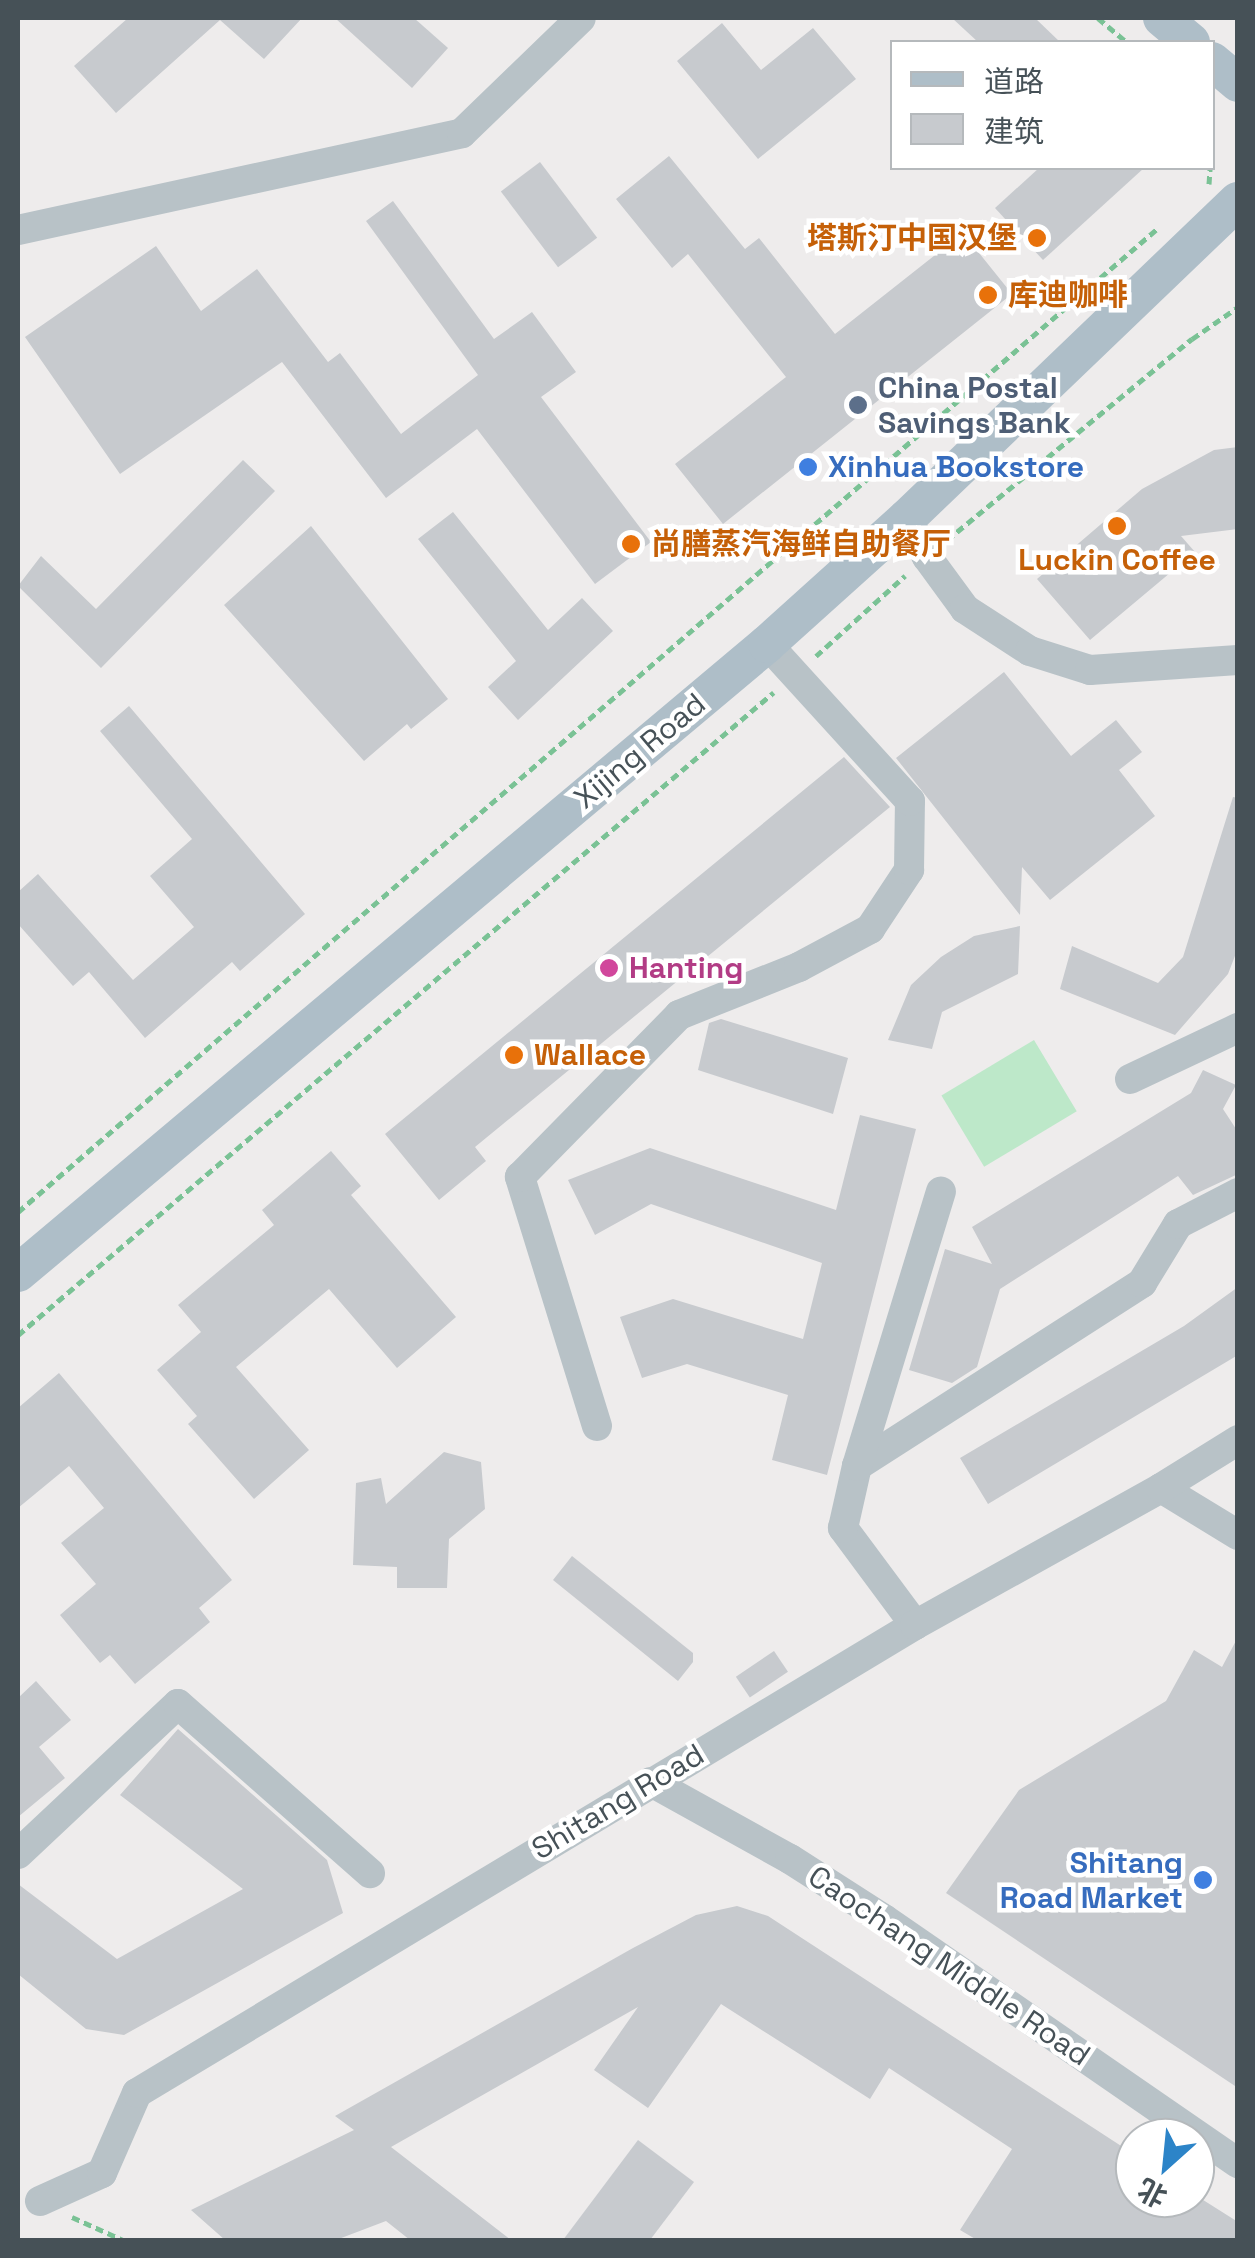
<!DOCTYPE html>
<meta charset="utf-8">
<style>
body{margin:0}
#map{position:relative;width:1255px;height:2258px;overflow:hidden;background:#eeecec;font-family:"Space Grotesk","Noto Sans SC",sans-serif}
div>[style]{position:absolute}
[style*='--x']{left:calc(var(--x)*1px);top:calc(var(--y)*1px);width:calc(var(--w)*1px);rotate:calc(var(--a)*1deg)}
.green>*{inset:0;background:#bde8c9;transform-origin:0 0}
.building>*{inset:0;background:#c7cace;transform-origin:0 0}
.path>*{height:5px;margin-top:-2.5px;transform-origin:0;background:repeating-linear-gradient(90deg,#7ac295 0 8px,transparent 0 13px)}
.minor>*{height:30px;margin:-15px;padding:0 15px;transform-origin:15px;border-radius:15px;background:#b8c2c7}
.major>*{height:38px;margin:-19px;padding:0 19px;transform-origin:19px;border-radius:19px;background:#aebec8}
.dots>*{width:28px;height:28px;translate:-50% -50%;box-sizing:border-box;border:5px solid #fff;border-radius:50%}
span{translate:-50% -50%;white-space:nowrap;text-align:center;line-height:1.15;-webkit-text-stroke:9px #fff;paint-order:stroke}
.food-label{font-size:30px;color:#c56008;font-weight:700}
.right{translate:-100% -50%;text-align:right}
.left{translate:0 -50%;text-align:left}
.service-label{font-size:30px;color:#4e5e75;font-weight:700}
.shop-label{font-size:30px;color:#366cbe;font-weight:700}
.street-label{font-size:30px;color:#465157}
.hotel-label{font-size:30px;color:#b23c85;font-weight:700}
.frame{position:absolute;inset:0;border:20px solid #465157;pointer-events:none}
.legend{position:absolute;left:890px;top:40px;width:325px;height:130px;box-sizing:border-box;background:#fff;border:2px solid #b5b9bc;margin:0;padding:12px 18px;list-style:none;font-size:30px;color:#465157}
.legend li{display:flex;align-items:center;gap:20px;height:50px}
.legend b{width:50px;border:2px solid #b5b9bc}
.north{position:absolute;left:1115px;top:2118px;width:100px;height:100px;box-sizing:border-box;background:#fff;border:2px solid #b5b9bc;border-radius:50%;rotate:207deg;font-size:28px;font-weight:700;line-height:40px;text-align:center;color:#465157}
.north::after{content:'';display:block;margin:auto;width:35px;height:45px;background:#2c84c8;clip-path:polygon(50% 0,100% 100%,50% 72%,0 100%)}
</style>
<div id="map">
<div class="green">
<div style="left:1034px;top:1040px;width:83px;height:108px;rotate:59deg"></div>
</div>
<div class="building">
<div style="clip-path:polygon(128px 18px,302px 18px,264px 59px,220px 20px,116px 113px,74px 66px)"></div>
<div style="clip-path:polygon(335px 18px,414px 18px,448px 48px,412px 88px)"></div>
<div style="clip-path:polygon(952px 18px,1035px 18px,1060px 42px,978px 42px)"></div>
<div style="clip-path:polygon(722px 23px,761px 70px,813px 28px,856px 79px,758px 159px,677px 61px)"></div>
<div style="clip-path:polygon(669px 156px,745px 249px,759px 238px,835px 334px,963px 233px,1012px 294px,723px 524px,675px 464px,786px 377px,688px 254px,672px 268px,616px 199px)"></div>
<div style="left:540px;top:162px;width:95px;height:49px;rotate:53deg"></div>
<div style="clip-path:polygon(1039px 168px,1144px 168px,1043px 260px,995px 208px)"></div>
<div style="clip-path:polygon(393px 201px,494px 339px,532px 312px,576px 372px,541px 397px,651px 542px,595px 584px,477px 429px,386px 498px,282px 362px,120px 474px,25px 337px,156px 246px,201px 311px,257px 269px,328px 362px,340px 353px,401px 434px,478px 375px,366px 221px)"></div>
<div style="clip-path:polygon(1238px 447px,1238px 529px,1181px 536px,1195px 552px,1090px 640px,1037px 579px,1142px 489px,1214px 450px)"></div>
<div style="clip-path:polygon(243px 460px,275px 491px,101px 668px,18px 586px,41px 556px,96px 609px)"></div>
<div style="clip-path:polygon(453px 512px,548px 630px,582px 598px,613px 631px,518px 720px,488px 687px,516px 661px,418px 539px)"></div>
<div style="clip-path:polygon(311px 526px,448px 699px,411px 729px,407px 724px,364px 761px,224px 605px)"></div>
<div style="clip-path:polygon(1004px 672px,1071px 756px,1116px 720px,1142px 752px,1119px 770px,1155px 816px,1050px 900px,1022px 867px,1020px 915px,896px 758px)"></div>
<div style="clip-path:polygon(129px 706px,305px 914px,240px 971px,232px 962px,145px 1038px,89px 972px,73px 986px,18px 924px,18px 892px,38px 874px,133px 980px,194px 927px,150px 876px,192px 839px,100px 731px)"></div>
<div style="clip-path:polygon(844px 757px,890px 807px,475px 1147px,486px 1161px,439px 1200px,385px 1134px)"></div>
<div style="clip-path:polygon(1233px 797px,1238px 798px,1238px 948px,1228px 974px,1175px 1035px,1060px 989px,1072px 946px,1158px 983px,1183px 957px)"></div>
<div style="clip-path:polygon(1020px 926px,1018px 974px,942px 1012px,932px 1049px,888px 1040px,911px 985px,941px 957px,974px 936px)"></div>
<div style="clip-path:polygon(721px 1019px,848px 1058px,833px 1114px,698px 1070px,709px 1023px)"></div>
<div style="clip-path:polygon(1203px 1070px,1236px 1085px,1223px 1109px,1238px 1132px,1238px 1174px,1193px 1195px,1178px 1176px,1000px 1289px,977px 1367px,952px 1383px,909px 1370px,945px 1249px,992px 1264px,972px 1227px,1191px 1093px)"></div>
<div style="clip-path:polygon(860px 1115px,916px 1129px,827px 1475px,772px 1460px,788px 1395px,687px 1364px,642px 1378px,620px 1317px,673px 1299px,803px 1339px,822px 1263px,651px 1204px,595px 1235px,568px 1180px,650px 1148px,836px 1210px)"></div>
<div style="clip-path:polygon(331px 1151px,361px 1186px,351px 1195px,456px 1317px,397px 1368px,329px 1289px,236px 1367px,309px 1450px,254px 1499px,188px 1424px,197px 1416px,157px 1370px,201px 1332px,178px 1305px,274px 1225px,262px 1210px)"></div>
<div style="clip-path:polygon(1238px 1287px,1238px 1355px,988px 1504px,960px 1458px,1184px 1326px)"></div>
<div style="clip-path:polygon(59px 1373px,232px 1580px,199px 1608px,210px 1622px,135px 1684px,110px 1655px,100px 1663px,60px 1615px,96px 1584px,61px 1543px,104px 1508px,69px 1466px,18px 1508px,18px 1408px)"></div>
<div style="clip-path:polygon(444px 1452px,481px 1462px,485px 1509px,449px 1539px,447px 1588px,397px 1588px,397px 1567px,353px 1565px,356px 1483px,381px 1478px,386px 1504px)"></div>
<div style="clip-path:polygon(572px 1556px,693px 1653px,693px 1662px,678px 1681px,553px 1580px)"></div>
<div style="clip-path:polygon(1238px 1637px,1238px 2088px,946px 1893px,1019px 1790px,1166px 1701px,1194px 1650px,1222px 1667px)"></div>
<div style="left:774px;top:1651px;width:25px;height:46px;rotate:56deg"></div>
<div style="clip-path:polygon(36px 1681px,71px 1720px,39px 1747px,65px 1778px,18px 1817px,18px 1698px)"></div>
<div style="clip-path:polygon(178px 1729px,327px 1860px,343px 1913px,124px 2035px,86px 2029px,18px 1974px,18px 1884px,117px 1959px,243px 1889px,120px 1795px)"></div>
<div style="clip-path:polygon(737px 1906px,768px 1916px,1135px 2155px,1135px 2198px,1200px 2198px,1238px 2222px,1238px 2240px,977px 2240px,960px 2230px,1012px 2149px,889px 2068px,870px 2099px,721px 2004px,648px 2108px,594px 2070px,638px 2007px,391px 2147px,511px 2240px,410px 2240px,386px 2221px,336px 2240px,225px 2240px,191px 2210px,354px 2130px,335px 2116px,633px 1948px,696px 1915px)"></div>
<div style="clip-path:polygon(638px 2140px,694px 2182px,650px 2240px,563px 2240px)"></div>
</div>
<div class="path">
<div style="--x:1098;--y:18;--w:38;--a:40"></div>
<div style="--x:1209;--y:184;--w:16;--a:-86"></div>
<div style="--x:947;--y:540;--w:317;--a:-39.4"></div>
<div style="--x:1192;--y:339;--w:56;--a:-34.8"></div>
<div style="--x:816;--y:656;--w:120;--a:-42"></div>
<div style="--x:18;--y:1212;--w:1507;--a:-40.8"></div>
<div style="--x:18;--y:1335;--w:992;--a:-40.38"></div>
<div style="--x:72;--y:2217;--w:56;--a:24.3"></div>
</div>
<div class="minor">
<div style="--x:18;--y:230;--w:454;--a:-12.3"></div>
<div style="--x:462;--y:133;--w:165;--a:-44"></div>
<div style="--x:907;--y:518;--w:44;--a:62.9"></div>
<div style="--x:927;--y:557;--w:64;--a:53.8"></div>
<div style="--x:965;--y:609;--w:77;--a:32.9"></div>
<div style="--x:1030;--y:651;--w:63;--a:17.6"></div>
<div style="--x:1090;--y:670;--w:148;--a:-3.9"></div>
<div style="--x:1130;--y:1079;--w:119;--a:-25.3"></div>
<div style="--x:597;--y:1426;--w:261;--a:-107.2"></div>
<div style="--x:520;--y:1177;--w:227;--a:-45.5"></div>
<div style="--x:679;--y:1015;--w:129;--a:-21.8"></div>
<div style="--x:799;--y:967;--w:81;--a:-28.2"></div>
<div style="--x:870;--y:929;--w:71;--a:-56.5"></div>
<div style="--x:909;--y:870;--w:69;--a:-89.2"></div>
<div style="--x:910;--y:801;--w:212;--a:-132.3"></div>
<div style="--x:857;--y:1466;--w:339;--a:-32.7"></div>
<div style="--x:1142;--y:1283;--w:69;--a:-58.6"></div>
<div style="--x:1178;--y:1224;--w:68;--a:-27.3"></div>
<div style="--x:1161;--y:1488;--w:90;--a:31.4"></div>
<div style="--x:915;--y:1625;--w:121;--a:-126.6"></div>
<div style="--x:843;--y:1528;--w:64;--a:-77.3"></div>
<div style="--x:857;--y:1466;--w:287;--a:-73"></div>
<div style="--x:651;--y:1782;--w:159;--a:29"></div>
<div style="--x:790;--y:1859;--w:112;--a:32.6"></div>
<div style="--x:884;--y:1919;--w:430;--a:34.6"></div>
<div style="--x:18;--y:1854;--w:219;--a:-43.2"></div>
<div style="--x:178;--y:1704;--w:256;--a:41.4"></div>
<div style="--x:40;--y:2201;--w:68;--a:-24.3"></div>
<div style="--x:102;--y:2173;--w:87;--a:-66.4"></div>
<div style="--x:137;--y:2093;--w:908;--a:-31.03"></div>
<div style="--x:915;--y:1625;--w:282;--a:-29.1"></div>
<div style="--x:1161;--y:1488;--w:91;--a:-31.9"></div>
</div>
<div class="major">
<div style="--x:1162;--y:18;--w:38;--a:40"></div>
<div style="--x:1212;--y:61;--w:34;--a:40"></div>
<div style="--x:18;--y:1273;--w:978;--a:-40.02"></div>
<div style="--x:767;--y:644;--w:188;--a:-42"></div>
<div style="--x:907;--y:518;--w:458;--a:-43.8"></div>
</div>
<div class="dots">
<div style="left:1037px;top:238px;background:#e8710a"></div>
<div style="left:988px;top:295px;background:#e8710a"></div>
<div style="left:858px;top:405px;background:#5c6f8a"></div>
<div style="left:808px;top:467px;background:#3f7fe0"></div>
<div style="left:1117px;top:526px;background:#e8710a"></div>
<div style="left:631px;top:544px;background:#e8710a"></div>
<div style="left:609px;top:968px;background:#d1479c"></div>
<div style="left:514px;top:1055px;background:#e8710a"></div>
<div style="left:1203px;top:1880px;background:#3f7fe0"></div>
</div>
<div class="food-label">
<span class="right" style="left:1017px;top:238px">塔斯汀中国汉堡</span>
<span class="left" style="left:1008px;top:295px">库迪咖啡</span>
<span class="left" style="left:651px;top:544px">尚膳蒸汽海鲜自助餐厅</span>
<span style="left:1117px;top:560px">Luckin Coffee</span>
<span class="left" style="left:534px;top:1055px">Wallace</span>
</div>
<div class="service-label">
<span class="left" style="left:878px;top:405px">China Postal<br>Savings Bank</span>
</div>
<div class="shop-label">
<span class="left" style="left:828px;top:467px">Xinhua Bookstore</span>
<span class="right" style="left:1183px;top:1880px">Shitang<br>Road Market</span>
</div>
<div class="street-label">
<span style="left:640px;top:751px;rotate:-40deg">Xijing Road</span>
<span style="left:618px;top:1802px;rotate:-31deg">Shitang Road</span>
<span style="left:949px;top:1966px;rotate:34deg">Caochang Middle Road</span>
</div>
<div class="hotel-label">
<span class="left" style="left:629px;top:968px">Hanting</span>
</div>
<div class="frame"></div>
<ul class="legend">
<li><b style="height:12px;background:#aebec8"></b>道路</li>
<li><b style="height:28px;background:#c7cace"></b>建筑</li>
</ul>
<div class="north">北</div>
</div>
